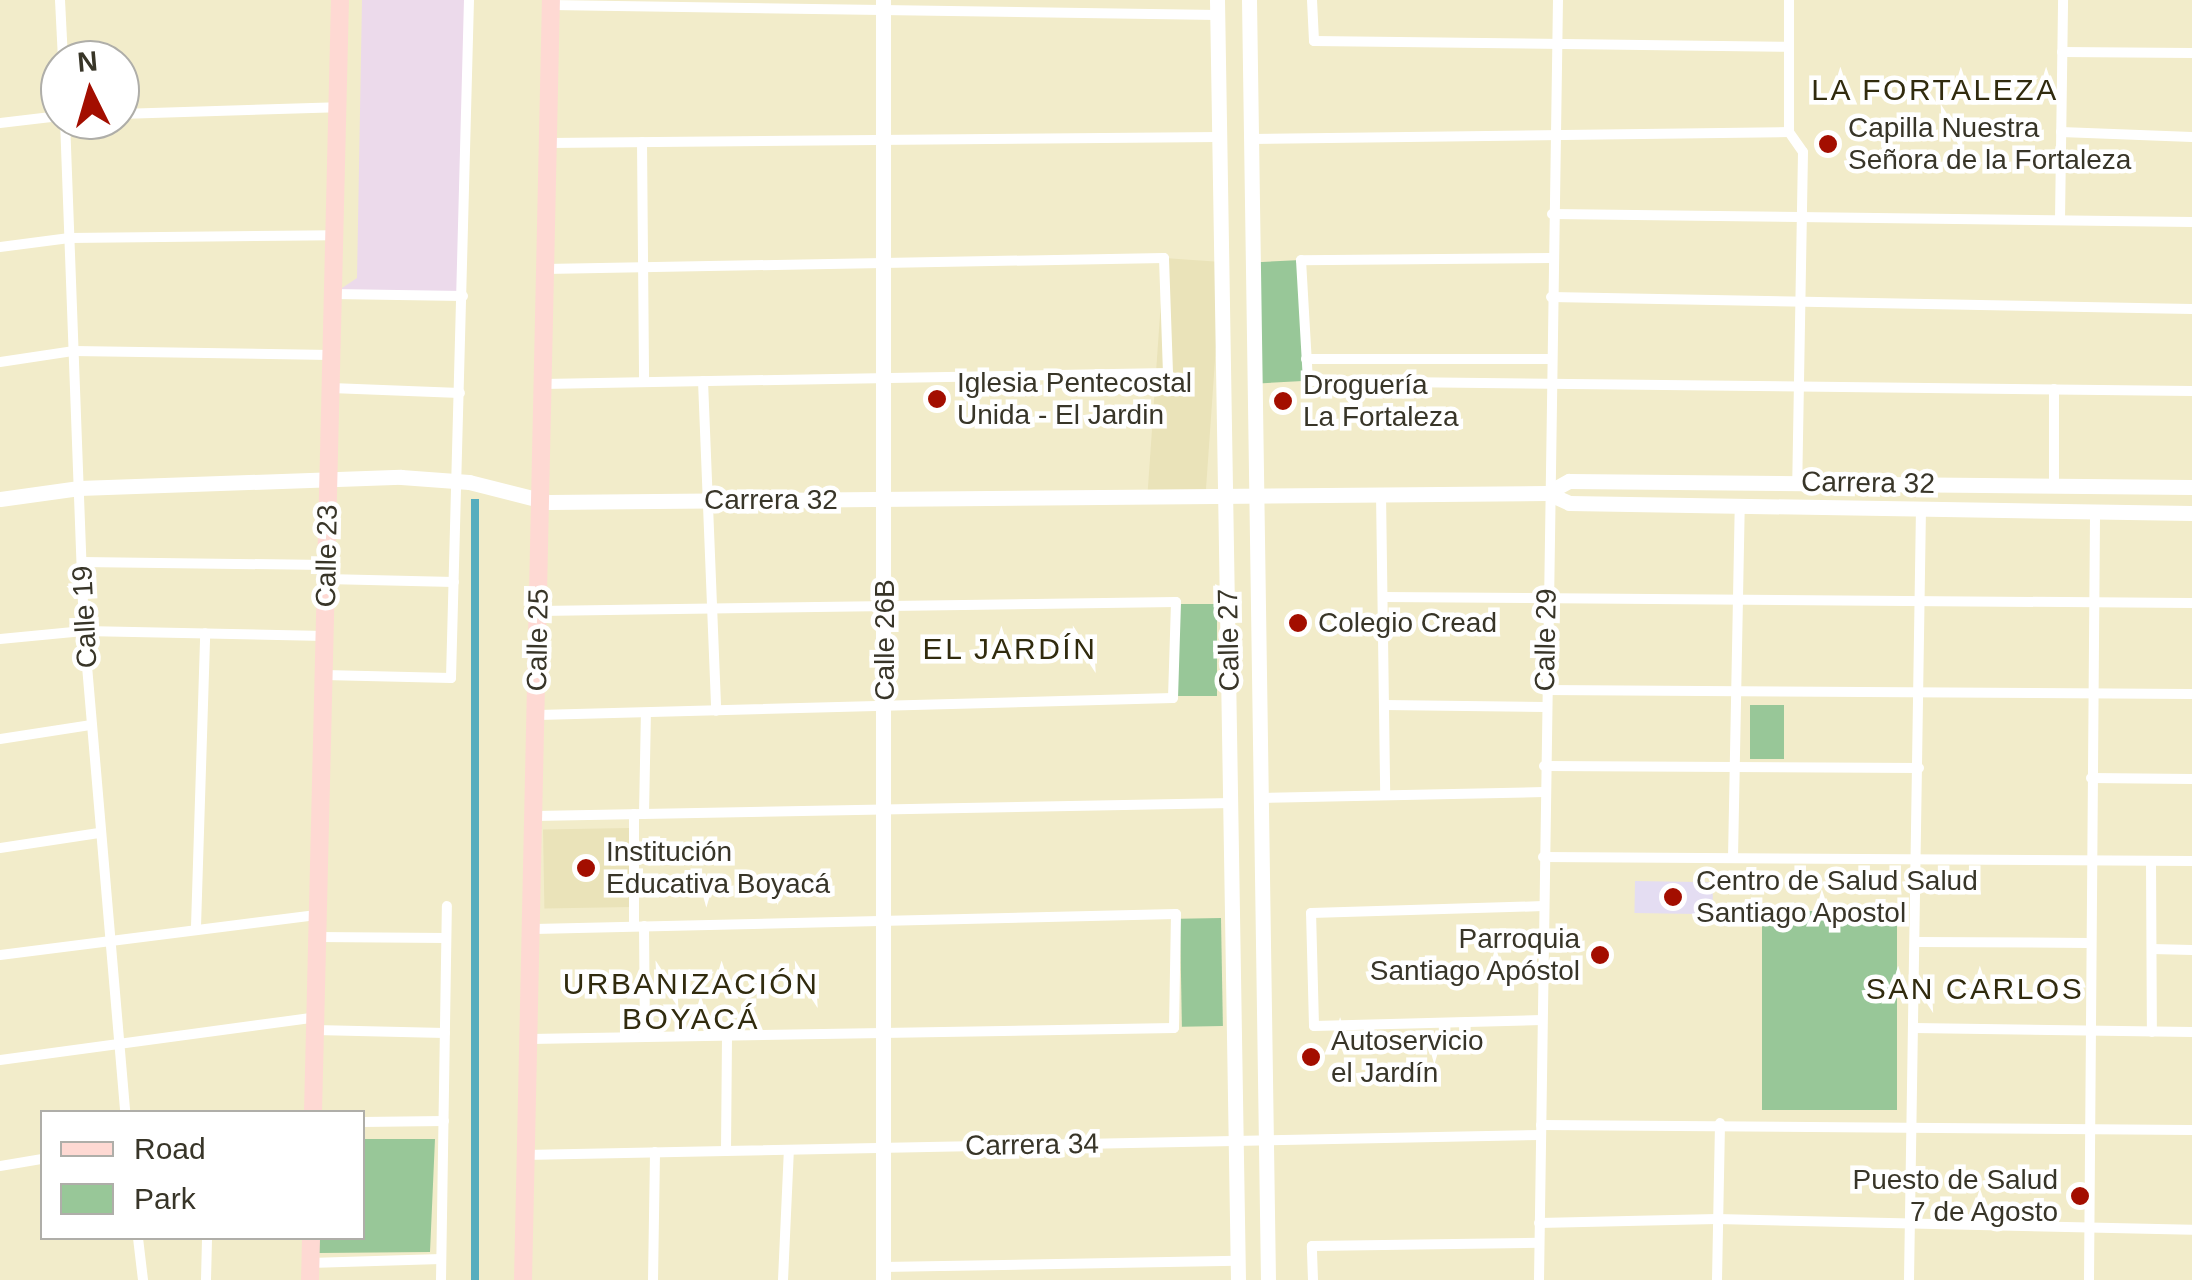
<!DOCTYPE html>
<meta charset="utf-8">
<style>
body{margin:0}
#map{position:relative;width:2192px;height:1280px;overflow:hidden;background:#f2ecca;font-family:Helvetica,sans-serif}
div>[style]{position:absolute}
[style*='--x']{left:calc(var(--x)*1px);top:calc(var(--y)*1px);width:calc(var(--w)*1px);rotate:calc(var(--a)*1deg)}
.commercial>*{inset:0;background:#ecdaeb}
.built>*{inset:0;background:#eae3b9;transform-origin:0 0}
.medical>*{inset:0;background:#e4ddf2;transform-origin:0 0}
.green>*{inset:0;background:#98c798;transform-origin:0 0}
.water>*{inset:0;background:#56aebe;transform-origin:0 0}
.street>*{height:10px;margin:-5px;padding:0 5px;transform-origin:5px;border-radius:5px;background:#fff}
.secondary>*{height:15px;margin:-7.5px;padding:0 7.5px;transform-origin:7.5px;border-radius:7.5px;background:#fff}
.primary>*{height:18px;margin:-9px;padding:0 9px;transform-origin:9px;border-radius:9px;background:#fed9d3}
.dots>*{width:28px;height:28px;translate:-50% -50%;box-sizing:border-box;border:5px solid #fff;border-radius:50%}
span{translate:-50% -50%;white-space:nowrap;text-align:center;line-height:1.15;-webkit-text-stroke:9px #fff;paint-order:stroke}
.poi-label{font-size:28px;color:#383528}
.left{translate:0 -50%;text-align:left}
.right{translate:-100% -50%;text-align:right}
.street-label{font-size:28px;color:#383528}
.neighbourhood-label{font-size:30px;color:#312b0e;letter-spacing:2.5px}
.legend{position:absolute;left:40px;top:1110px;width:325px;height:130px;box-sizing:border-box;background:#fff;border:2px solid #afaea9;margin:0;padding:12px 18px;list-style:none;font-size:30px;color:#383528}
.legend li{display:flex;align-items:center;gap:20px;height:50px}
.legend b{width:50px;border:2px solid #afaea9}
.north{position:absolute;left:40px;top:40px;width:100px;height:100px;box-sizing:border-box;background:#fff;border:2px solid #afaea9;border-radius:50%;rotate:355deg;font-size:28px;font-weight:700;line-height:40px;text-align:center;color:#383528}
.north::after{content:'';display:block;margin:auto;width:35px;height:45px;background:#a30e00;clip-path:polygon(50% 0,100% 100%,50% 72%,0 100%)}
</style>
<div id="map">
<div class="commercial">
<div style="clip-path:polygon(362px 0,469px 0,463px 296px,333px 294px,357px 278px)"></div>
</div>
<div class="built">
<div style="left:1164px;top:258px;width:58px;height:237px;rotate:4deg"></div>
<div style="left:629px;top:828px;width:79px;height:86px;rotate:89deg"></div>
</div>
<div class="medical">
<div style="left:1635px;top:881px;width:78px;height:32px;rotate:1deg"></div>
</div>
<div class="green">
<div style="left:1301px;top:260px;width:121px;height:49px;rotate:87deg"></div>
<div style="left:1178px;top:604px;width:39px;height:92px"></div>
<div style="left:1750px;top:705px;width:34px;height:54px"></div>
<div style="left:1762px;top:911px;width:135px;height:199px"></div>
<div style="left:1221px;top:918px;width:108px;height:41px;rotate:89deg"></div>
<div style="clip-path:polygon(363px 1139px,435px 1139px,430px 1252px,319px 1253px,319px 1238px,362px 1238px)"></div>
</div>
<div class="water">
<div style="left:471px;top:499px;width:8px;height:781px"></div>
</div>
<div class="street">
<div style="--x:60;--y:0;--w:60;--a:87.1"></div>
<div style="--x:1312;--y:0;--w:41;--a:87.2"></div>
<div style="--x:1314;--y:41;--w:475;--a:0.7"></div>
<div style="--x:1789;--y:0;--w:132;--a:90"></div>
<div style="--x:551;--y:5;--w:667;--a:0.86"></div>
<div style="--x:2062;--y:52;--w:130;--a:0.4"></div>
<div style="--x:120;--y:114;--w:217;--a:-1.8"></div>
<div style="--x:65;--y:120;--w:511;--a:87.87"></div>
<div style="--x:84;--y:631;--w:483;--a:85.1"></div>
<div style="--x:0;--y:123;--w:60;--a:-6.7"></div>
<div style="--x:1789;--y:132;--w:24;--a:55"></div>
<div style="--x:1803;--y:152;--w:330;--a:91"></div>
<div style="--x:2061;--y:132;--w:131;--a:2.2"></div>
<div style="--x:1250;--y:139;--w:539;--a:-0.74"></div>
<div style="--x:642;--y:142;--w:240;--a:89.5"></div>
<div style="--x:548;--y:143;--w:672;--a:-0.51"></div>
<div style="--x:1552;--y:214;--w:640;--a:0.72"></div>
<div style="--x:2060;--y:220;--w:220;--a:-89.2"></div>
<div style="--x:0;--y:247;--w:70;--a:-7.4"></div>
<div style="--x:69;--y:238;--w:265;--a:-0.6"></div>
<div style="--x:1551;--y:258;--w:250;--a:179.5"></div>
<div style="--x:1301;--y:260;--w:121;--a:86.7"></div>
<div style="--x:1308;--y:381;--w:884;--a:0.65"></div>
<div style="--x:333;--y:294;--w:130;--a:0.9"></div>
<div style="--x:1551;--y:297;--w:641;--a:1.07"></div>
<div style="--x:1306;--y:359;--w:244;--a:0"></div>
<div style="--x:0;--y:362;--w:75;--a:-8.5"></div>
<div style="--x:74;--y:351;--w:257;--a:0.9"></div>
<div style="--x:703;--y:381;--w:330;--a:87.7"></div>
<div style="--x:543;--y:384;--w:625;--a:-1.01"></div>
<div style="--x:1168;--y:373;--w:115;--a:-92"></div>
<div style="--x:1164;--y:258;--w:619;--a:178.98"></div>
<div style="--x:331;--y:388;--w:129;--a:2.2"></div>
<div style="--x:2054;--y:389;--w:97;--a:90"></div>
<div style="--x:1381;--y:493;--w:302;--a:89.2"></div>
<div style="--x:82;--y:562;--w:244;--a:0.7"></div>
<div style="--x:326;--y:579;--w:128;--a:1.3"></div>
<div style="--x:1384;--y:597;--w:808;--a:0.43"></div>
<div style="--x:0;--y:639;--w:84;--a:-5.4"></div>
<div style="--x:84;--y:631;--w:241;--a:1.2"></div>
<div style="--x:324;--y:675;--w:127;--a:1.4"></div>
<div style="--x:451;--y:678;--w:678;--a:-88.48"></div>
<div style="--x:1545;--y:690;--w:647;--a:0.35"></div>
<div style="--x:1384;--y:705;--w:161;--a:0.7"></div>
<div style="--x:538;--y:715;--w:635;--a:-1.53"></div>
<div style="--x:1173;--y:698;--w:96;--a:-88.2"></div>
<div style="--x:1176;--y:602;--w:637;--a:179.19"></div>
<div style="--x:0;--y:739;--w:91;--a:-8.8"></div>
<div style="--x:1544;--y:766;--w:375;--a:0.3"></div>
<div style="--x:2091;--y:778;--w:101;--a:0.6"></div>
<div style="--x:1261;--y:798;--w:283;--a:-1.2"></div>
<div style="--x:644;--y:814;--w:101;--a:-88.9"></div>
<div style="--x:535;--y:816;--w:697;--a:-1.07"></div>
<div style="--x:0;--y:848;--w:100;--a:-8.6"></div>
<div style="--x:1543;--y:857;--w:649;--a:0.35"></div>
<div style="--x:1733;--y:858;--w:353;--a:-88.9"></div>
<div style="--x:2151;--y:861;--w:171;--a:89.7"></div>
<div style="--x:634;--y:926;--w:112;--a:-90"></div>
<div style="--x:644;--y:926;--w:111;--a:89.5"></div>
<div style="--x:196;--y:927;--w:294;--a:-88.2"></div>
<div style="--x:317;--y:937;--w:129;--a:0.4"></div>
<div style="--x:1917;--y:942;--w:172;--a:0.3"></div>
<div style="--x:2152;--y:949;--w:40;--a:1.4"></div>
<div style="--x:0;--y:955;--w:321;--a:-7.2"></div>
<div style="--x:1542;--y:1020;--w:228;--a:178.5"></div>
<div style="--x:1314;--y:1026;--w:113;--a:-91.5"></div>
<div style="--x:1311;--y:913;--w:232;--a:-1.7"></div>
<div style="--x:1914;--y:1028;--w:278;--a:0.8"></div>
<div style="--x:315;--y:1030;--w:130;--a:1.3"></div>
<div style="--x:530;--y:1039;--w:644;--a:-0.98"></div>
<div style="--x:1174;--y:1028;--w:114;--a:-89"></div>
<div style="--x:1176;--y:914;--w:642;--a:178.66"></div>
<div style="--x:0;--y:1060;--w:319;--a:-7.7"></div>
<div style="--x:362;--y:1122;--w:82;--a:-0.7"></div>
<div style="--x:1541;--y:1125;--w:651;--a:0.44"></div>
<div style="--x:726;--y:1151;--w:116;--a:-89.5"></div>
<div style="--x:524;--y:1155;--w:1017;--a:-1.13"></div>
<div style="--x:0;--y:1166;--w:43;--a:-9.5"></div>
<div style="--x:1539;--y:1223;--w:178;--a:-1.3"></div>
<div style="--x:1717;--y:1219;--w:475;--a:1.3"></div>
<div style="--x:138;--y:1238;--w:42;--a:83.2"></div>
<div style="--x:310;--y:1263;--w:131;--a:-1.7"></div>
<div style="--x:883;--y:1267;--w:354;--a:-1"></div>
<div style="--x:206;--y:1280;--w:42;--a:-88.6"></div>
<div style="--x:441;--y:1280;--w:374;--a:-89.1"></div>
<div style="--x:653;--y:1280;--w:128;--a:-89.1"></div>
<div style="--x:783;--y:1280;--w:130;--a:-87.4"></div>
<div style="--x:1313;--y:1280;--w:34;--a:-92"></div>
<div style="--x:1312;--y:1246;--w:227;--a:-0.8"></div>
<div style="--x:1539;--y:1280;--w:1280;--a:-89.15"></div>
<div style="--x:1717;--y:1280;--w:157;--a:-88.9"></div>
<div style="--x:1909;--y:1280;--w:772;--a:-89.11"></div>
<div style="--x:2089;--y:1280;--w:769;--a:-89.55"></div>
</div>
<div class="secondary">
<div style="--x:883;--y:0;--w:1280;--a:90"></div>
<div style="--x:1217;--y:0;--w:1280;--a:89.06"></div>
<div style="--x:1249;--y:0;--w:1280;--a:89.15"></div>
<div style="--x:1547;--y:493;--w:25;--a:-29"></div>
<div style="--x:1569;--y:481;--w:623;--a:0.55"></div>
<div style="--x:0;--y:499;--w:80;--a:-7.9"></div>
<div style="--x:79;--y:488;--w:322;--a:-2"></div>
<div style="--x:401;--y:477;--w:68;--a:4.2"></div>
<div style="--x:469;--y:482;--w:81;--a:14.2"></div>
<div style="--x:548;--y:502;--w:999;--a:-0.52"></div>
<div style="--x:1547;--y:493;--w:24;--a:24"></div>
<div style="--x:1569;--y:503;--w:623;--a:0.92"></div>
</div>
<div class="primary">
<div style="--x:313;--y:1112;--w:1112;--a:-88.61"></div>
<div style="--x:310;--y:1280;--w:42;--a:-88.6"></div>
<div style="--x:523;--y:1280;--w:1280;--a:-88.75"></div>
</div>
<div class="dots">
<div style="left:1828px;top:144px;background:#a30e00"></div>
<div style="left:937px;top:399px;background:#a30e00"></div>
<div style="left:1283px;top:401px;background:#a30e00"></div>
<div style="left:1298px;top:623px;background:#a30e00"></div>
<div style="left:586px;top:868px;background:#a30e00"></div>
<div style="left:1673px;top:897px;background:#a30e00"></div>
<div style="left:1600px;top:955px;background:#a30e00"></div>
<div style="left:1311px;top:1057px;background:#a30e00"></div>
<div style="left:2080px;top:1196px;background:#a30e00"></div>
</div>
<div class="poi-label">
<span class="left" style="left:1848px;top:144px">Capilla Nuestra<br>Señora de la Fortaleza</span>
<span class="left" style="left:957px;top:399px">Iglesia Pentecostal<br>Unida - El Jardin</span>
<span class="left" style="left:1303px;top:401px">Droguería<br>La Fortaleza</span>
<span class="left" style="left:1318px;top:623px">Colegio Cread</span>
<span class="left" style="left:606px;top:868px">Institución<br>Educativa Boyacá</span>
<span class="left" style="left:1696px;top:897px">Centro de Salud Salud<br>Santiago Apostol</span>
<span class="right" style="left:1580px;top:955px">Parroquia<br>Santiago Apóstol</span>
<span class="left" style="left:1331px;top:1057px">Autoservicio<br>el Jardín</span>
<span class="right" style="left:2058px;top:1196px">Puesto de Salud<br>7 de Agosto</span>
</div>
<div class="street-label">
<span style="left:1868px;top:483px;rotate:1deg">Carrera 32</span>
<span style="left:771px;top:500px">Carrera 32</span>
<span style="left:327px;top:556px;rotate:-89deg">Calle 23</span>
<span style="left:85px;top:617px;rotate:-93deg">Calle 19</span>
<span style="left:538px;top:640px;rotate:-89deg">Calle 25</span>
<span style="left:885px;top:640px;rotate:-90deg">Calle 26B</span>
<span style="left:1229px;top:640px;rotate:-91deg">Calle 27</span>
<span style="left:1546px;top:640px;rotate:-89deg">Calle 29</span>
<span style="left:1032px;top:1145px;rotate:-1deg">Carrera 34</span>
</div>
<div class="neighbourhood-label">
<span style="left:1935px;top:90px">LA FORTALEZA</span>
<span style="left:1010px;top:649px">EL JARDÍN</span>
<span style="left:691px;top:1001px">URBANIZACIÓN<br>BOYACÁ</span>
<span style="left:1975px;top:989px">SAN CARLOS</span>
</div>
<ul class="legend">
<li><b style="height:12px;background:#fed9d3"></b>Road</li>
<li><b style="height:28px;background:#98c798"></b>Park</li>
</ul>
<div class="north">N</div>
</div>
